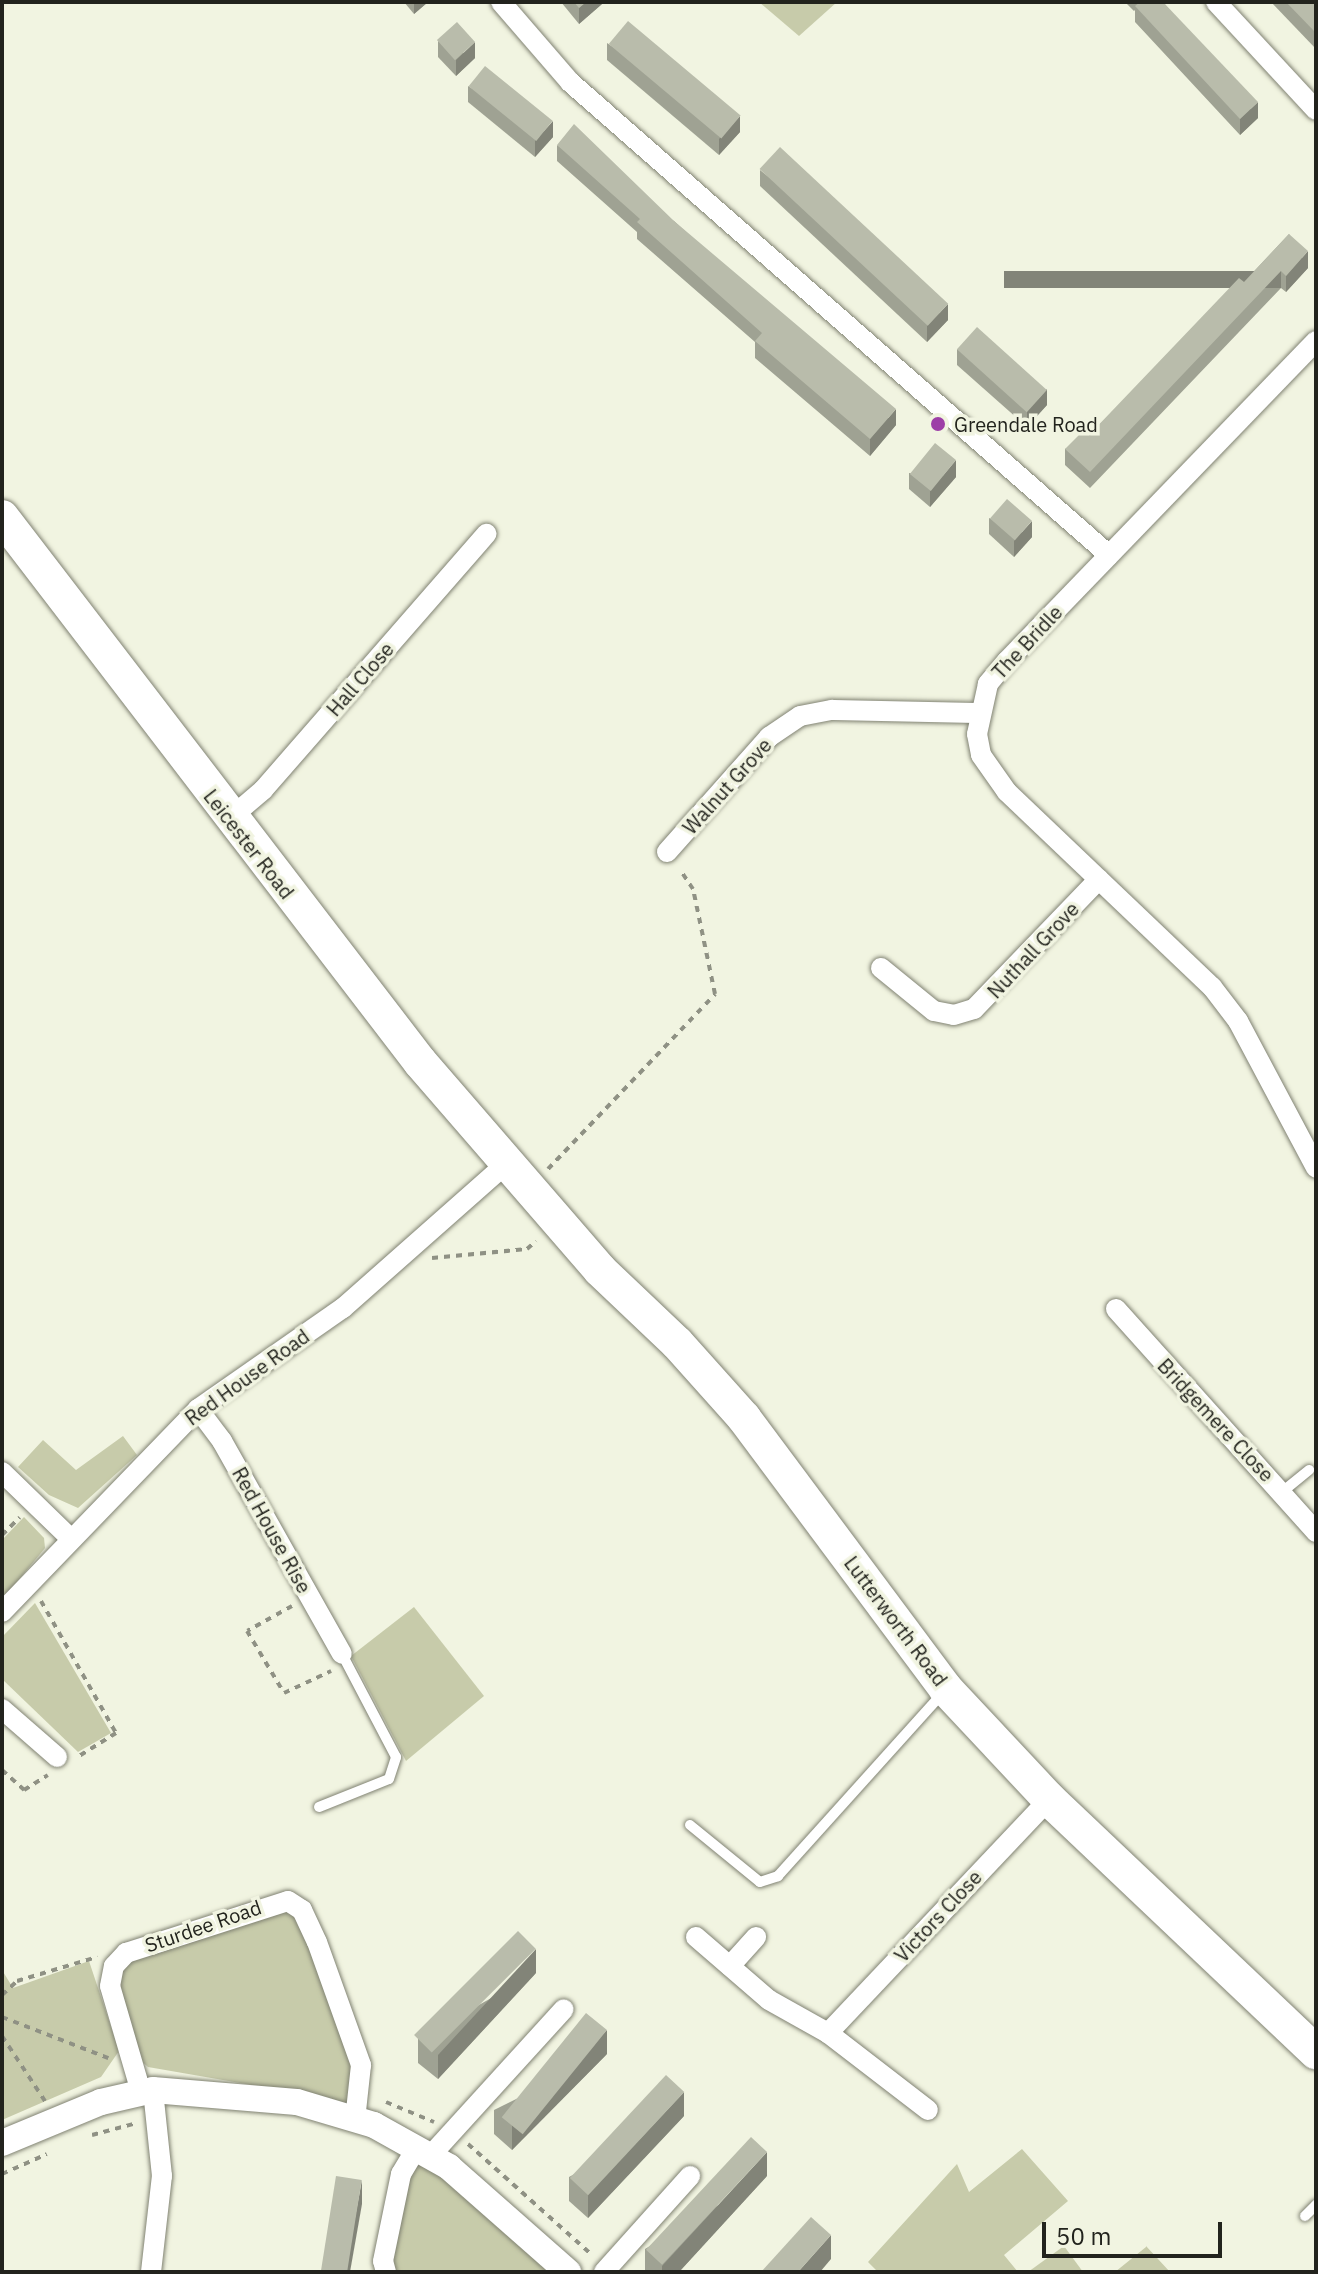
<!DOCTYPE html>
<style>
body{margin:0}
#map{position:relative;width:1318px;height:2274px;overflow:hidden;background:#f1f4e1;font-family:"IBM Plex Sans",sans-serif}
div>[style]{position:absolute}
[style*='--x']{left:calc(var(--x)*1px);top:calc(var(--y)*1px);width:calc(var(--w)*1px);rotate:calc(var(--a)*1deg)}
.green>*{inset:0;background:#c7cbaa}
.path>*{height:4px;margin-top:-2px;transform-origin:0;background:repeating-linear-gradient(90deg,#8f9184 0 6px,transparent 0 12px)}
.roads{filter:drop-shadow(0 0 2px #808272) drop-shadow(0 0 2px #808272)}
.service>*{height:10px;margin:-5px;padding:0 5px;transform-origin:5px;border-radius:5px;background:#fff}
.minor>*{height:20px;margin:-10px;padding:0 10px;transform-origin:10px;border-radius:10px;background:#fff}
.tertiary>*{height:26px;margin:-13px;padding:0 13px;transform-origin:13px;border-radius:13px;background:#fff}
.primary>*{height:34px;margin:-17px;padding:0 17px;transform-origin:17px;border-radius:17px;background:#fff}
.wall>*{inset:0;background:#9fa293}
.shaded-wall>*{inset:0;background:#828478;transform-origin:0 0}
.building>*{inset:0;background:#b9bcab;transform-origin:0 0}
.dots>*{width:22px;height:22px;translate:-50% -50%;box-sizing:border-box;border:4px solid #f1f4e1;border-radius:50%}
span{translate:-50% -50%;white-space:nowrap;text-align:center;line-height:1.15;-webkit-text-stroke:7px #f1f4e1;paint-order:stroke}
.poi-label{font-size:20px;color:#22231d}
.left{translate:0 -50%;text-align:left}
.street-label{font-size:20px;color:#22231d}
.frame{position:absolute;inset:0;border:4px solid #22231d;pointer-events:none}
.scale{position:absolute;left:1042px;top:2222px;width:180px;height:36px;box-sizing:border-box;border:4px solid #22231d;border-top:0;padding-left:10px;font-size:24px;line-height:28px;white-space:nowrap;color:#22231d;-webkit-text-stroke:6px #f1f4e1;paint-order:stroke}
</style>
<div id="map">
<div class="green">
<div style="clip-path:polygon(759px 2px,837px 2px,799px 36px)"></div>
<div style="clip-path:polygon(123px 1436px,137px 1455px,78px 1508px,49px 1495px,18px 1467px,43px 1440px,76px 1470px)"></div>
<div style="clip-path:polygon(24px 1517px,44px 1538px,45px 1548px,2px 1600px,2px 1540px)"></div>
<div style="clip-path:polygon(35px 1603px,111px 1733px,78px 1752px,2px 1679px,2px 1637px)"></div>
<div style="clip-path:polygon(414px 1607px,484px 1696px,406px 1761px,351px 1656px)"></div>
<div style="clip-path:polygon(288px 1901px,349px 2032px,355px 2120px,258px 2086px,148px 2067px,139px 2059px,114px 1966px)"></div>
<div style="clip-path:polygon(89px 1961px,119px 2051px,101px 2077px,2px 2120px,2px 1970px,13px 1988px)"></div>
<div style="clip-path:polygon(417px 2147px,568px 2272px,386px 2272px)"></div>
<div style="clip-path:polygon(1022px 2149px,1068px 2201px,1004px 2255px,1018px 2272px,878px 2272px,868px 2262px,957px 2164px,969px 2192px)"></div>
<div style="clip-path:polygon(1064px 2246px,1083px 2272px,1028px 2272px)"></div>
<div style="clip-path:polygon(1146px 2246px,1170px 2272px,1115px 2272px,1146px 2247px)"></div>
</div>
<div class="path">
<div style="--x:548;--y:1169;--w:242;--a:-46.3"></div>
<div style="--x:715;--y:994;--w:107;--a:-101.8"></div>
<div style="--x:693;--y:889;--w:23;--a:-124"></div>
<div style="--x:432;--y:1258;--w:95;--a:-5.4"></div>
<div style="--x:527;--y:1249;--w:12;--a:-42"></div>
<div style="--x:2;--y:1535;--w:25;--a:-45"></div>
<div style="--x:41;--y:1601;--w:152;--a:60.4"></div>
<div style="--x:116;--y:1733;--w:44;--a:148.1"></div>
<div style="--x:292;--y:1606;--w:51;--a:150.9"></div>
<div style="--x:247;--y:1631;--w:72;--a:59.2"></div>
<div style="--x:284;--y:1693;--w:52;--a:-25.1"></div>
<div style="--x:2;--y:1770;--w:30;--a:42"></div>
<div style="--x:24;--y:1790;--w:28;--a:-32"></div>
<div style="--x:2;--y:1995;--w:21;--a:-43"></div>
<div style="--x:17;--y:1981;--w:84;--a:-16.7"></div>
<div style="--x:2;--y:2017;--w:114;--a:21.1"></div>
<div style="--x:2;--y:2036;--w:78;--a:56.5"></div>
<div style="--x:386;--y:2102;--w:52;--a:22.6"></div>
<div style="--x:92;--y:2135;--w:47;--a:-14.9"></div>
<div style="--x:468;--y:2144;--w:166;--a:41.8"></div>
<div style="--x:2;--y:2174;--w:49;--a:-24"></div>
</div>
<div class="roads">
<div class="service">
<div style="--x:1282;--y:1492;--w:35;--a:-39"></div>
<div style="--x:319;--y:1807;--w:75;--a:-21.8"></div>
<div style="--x:389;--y:1779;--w:23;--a:-72"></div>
<div style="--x:396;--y:1757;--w:116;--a:-117.7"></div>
<div style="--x:690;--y:1825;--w:90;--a:39.2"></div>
<div style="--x:760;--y:1882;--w:19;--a:-18"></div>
<div style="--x:778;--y:1876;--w:245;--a:-48"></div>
<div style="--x:1305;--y:2216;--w:16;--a:-45"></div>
</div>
<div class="minor">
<div style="--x:501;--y:2;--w:106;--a:49.2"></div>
<div style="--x:570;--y:82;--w:717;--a:41.27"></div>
<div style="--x:1216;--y:2;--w:147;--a:47.2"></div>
<div style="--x:1316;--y:341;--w:445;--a:134"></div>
<div style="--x:1007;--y:661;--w:30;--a:130"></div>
<div style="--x:988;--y:684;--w:51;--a:102.4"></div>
<div style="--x:977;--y:734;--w:21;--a:79"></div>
<div style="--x:981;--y:755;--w:45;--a:54.9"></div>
<div style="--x:1007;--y:792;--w:283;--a:43.6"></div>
<div style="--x:1212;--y:987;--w:43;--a:52.6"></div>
<div style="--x:1238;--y:1021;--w:166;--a:62"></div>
<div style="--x:229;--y:819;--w:45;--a:-40.5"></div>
<div style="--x:263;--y:790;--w:340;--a:-48.9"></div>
<div style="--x:667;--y:852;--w:154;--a:-48.4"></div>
<div style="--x:769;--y:737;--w:37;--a:-34"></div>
<div style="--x:800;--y:716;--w:33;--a:-11"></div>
<div style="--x:832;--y:710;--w:146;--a:1.2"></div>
<div style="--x:881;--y:968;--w:68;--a:39.1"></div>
<div style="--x:934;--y:1011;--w:20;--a:11"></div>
<div style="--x:954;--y:1015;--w:21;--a:-17"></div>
<div style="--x:974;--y:1009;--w:180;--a:-46.1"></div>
<div style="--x:1116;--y:1309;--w:300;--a:48.1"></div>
<div style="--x:198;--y:1409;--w:40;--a:53"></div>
<div style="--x:222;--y:1441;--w:244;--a:60.6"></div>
<div style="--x:2;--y:1472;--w:95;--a:44.1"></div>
<div style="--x:2;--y:1612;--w:282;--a:-46"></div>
<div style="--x:198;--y:1409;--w:177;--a:-34.9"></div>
<div style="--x:343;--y:1308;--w:222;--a:-41.5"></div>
<div style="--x:2;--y:1709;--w:73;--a:41.1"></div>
<div style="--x:696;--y:1937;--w:96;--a:40.8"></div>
<div style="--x:769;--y:2000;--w:68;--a:29.2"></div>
<div style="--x:828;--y:2033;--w:126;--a:37.6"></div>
<div style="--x:730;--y:1966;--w:39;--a:-48"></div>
<div style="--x:828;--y:2033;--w:322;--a:-46.6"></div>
<div style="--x:141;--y:2092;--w:110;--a:-106.3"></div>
<div style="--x:110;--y:1986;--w:20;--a:-79"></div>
<div style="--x:114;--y:1966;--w:18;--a:-47"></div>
<div style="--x:126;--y:1953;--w:170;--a:-17.8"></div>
<div style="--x:288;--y:1901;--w:17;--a:33"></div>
<div style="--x:302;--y:1910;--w:35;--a:65"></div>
<div style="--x:317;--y:1942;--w:131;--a:70.3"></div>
<div style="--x:361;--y:2065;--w:55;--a:96.2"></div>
<div style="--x:431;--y:2155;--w:197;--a:-47.7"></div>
<div style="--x:151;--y:2272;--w:97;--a:-83.5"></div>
<div style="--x:162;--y:2176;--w:86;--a:-96"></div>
<div style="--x:386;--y:2272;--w:11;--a:-105"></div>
<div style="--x:383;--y:2261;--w:89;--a:-78.3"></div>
<div style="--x:401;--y:2174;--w:31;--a:-59"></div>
<div style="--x:604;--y:2272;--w:129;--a:-48.1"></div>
</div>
<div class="tertiary">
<div style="--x:2;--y:2143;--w:107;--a:-22.5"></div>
<div style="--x:101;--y:2102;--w:53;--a:-13"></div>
<div style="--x:153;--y:2090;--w:144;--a:4.8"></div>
<div style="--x:297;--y:2102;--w:80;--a:16.6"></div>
<div style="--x:374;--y:2125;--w:86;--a:29.2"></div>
<div style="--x:449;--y:2167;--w:159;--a:41.4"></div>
</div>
<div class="primary">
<div style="--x:2;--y:517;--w:687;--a:52.51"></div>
<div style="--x:420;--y:1062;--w:275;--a:49.1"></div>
<div style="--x:600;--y:1270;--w:106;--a:43.5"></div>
<div style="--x:677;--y:1343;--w:101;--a:48.2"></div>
<div style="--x:744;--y:1418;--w:338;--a:53.3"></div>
<div style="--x:946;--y:1689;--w:151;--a:46.9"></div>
<div style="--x:1049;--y:1799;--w:368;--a:43.5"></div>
</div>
</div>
<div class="wall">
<div style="clip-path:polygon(404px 2px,428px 2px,414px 14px)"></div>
<div style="clip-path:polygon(561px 2px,602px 2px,602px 4px,579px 24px)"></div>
<div style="clip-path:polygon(1125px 2px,1163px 2px,1258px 118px,1240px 135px,1135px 22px,1135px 10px,1134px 11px)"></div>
<div style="clip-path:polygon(1271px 2px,1316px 2px,1316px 49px)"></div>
<div style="clip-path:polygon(438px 41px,475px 58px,456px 76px,438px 57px)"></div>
<div style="clip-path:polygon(607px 43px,740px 132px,719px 155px,607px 60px)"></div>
<div style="clip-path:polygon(468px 86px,553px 137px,535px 157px,468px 102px)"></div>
<div style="clip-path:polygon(557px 145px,674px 221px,896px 425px,870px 456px,755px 358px,755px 342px,637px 239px,637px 232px,557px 161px)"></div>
<div style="clip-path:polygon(760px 170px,948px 320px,927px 342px,760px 186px)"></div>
<div style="clip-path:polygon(1289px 234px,1308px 268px,1286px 292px,1281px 288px,1090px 488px,1065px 465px,1065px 449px,1089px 435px,1244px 282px)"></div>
<div style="clip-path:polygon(957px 349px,1047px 405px,1027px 427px,957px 365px)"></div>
<div style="clip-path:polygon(909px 473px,956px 477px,930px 507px,909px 489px)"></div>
<div style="clip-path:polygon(989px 518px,1032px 537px,1014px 557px,989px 534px)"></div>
<div style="clip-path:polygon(536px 1973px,438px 2079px,418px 2063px,418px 2039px)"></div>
<div style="clip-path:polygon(607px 2054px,512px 2150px,494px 2134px,494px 2110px)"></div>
<div style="clip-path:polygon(684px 2116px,588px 2218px,569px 2201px,569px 2177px)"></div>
<div style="clip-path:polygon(767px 2176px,679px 2272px,645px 2272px,645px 2249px)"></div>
</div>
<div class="shaded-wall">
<div style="clip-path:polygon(414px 2px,428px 2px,414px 14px)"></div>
<div style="clip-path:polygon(586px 2px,602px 2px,602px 4px,579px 24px,579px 8px)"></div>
<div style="clip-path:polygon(475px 42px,475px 58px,456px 76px,456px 60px)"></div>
<div style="clip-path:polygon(1258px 102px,1258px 118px,1240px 135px,1240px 119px)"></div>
<div style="clip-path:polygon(740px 116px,740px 132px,719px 155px,719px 139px)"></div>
<div style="clip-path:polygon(553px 121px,553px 137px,535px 157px,535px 141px)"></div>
<div style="clip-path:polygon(1308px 251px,1308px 268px,1286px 292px,1286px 276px)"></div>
<div style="left:1281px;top:271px;width:17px;height:277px;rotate:90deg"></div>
<div style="clip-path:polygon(948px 304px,948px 320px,927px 342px,927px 326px)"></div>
<div style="clip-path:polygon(1047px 389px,1047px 405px,1027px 427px,1027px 411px)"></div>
<div style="clip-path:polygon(896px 409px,896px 425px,870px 456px,870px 439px)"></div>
<div style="clip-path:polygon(956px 460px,956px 477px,930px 507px,930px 491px)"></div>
<div style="clip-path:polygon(1032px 521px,1032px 537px,1014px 557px,1014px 541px)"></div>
<div style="clip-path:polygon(536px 1949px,536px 1973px,438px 2079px,438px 2055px)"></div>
<div style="clip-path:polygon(607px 2030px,607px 2054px,512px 2150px,512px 2126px)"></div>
<div style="clip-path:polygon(684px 2092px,684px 2116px,588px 2218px,588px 2194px)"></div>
<div style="clip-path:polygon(767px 2152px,767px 2176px,679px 2272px,662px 2272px,662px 2266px)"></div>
<div style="clip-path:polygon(362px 2180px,362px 2204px,350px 2272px,345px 2272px)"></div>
<div style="clip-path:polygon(831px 2235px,831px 2259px,820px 2272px,798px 2272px)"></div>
</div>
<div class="building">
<div style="clip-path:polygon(574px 2px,586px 2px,579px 8px)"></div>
<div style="clip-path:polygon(1140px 2px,1163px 2px,1258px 102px,1240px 119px,1135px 6px)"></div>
<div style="clip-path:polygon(1286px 2px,1316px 2px,1316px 33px)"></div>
<div style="left:628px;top:21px;width:147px;height:30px;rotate:40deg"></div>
<div style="left:457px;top:22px;width:27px;height:27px;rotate:48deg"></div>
<div style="left:485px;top:66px;width:87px;height:26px;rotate:39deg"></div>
<div style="clip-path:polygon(574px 124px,674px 221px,896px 409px,870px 439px,755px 341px,762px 333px,637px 222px,640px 219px,557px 145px)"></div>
<div style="left:780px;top:147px;width:230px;height:30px;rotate:43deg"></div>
<div style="clip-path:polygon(1289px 234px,1308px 251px,1286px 276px,1281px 271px,1090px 472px,1065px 449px,1084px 430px,1089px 435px,1239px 278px,1244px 282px)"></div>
<div style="left:977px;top:327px;width:94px;height:30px;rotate:42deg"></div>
<div style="left:935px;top:443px;width:27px;height:40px;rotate:39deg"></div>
<div style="left:1007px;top:499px;width:33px;height:26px;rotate:41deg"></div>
<div style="left:518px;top:1931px;width:25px;height:147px;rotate:45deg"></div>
<div style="left:586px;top:2013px;width:27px;height:134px;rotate:39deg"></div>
<div style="left:666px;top:2075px;width:25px;height:141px;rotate:43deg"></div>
<div style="left:751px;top:2137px;width:22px;height:154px;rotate:43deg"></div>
<div style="left:336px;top:2176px;width:26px;height:98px;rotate:9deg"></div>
<div style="clip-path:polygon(811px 2217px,831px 2235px,798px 2272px,761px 2272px)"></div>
</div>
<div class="dots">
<div style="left:938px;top:424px;background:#9d3ea7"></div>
</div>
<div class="poi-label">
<span class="left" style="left:954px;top:424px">Greendale Road</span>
</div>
<div class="street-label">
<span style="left:1027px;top:642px;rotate:-47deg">The Bridle</span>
<span style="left:360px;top:679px;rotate:-49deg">Hall Close</span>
<span style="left:727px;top:786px;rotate:-48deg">Walnut Grove</span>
<span style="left:249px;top:844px;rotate:52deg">Leicester Road</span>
<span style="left:1033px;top:950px;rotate:-47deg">Nuthall Grove</span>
<span style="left:247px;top:1377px;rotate:-36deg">Red House Road</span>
<span style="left:1216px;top:1420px;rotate:47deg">Bridgemere Close</span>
<span style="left:272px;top:1530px;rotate:61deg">Red House Rise</span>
<span style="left:896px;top:1621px;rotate:53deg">Lutterworth Road</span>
<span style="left:938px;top:1916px;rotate:-47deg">Victors Close</span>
<span style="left:203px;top:1926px;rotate:-19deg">Sturdee Road</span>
</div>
<div class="frame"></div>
<div class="scale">50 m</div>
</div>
